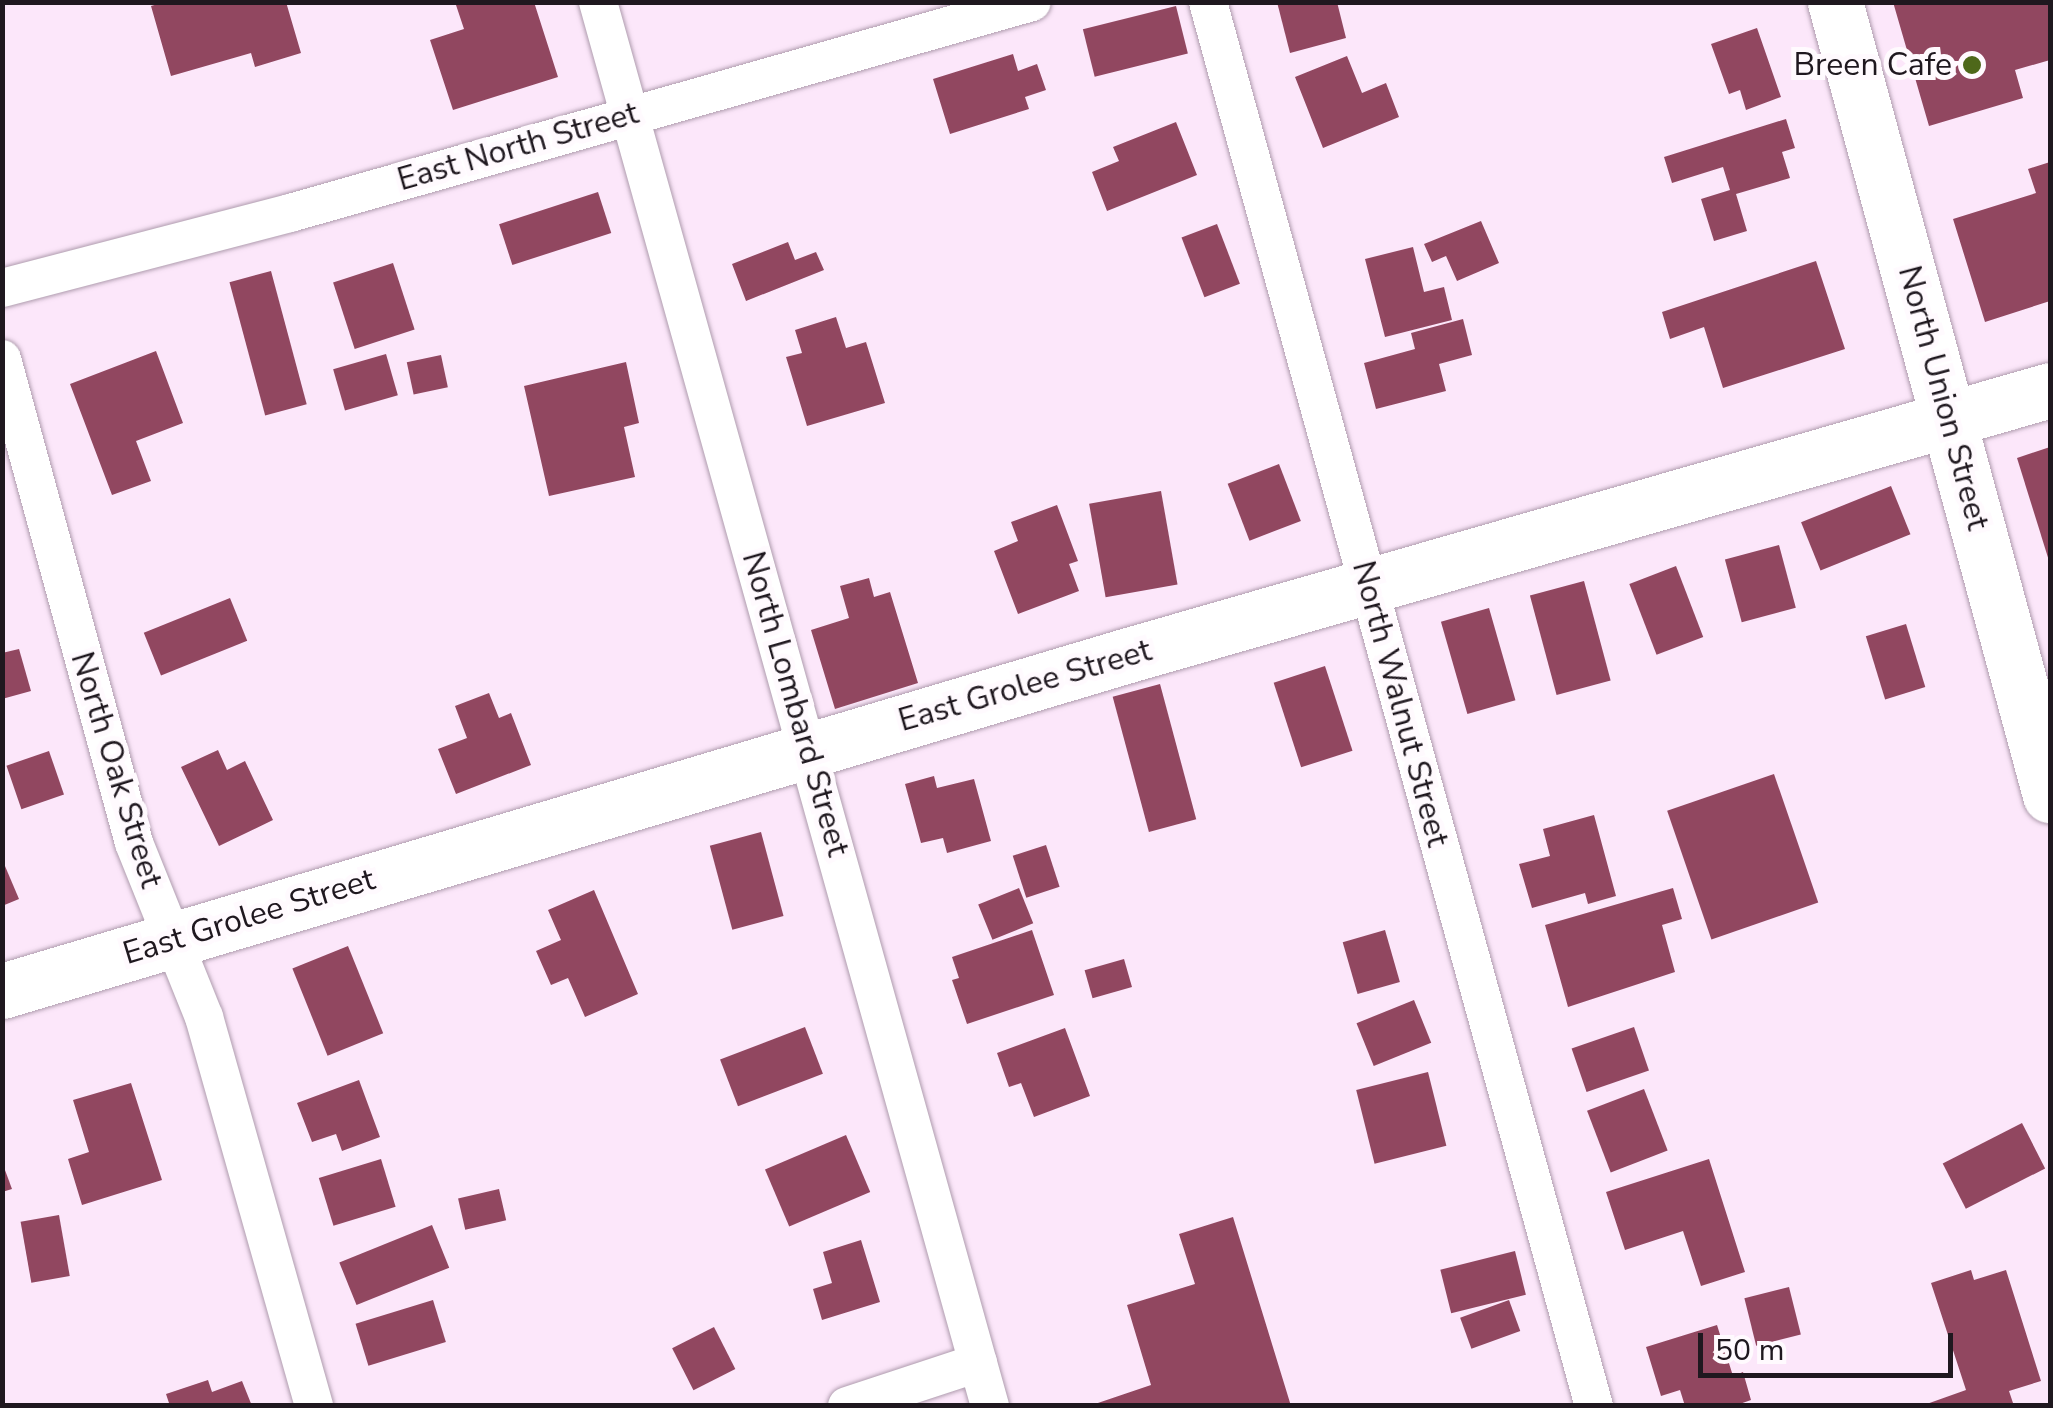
<!DOCTYPE html>
<style>
body{margin:0}
#map{position:relative;width:2053px;height:1408px;overflow:hidden;background:#fce7fa;font-family:"Nunito Sans",sans-serif}
div>[style]{position:absolute}
[style*='--x']{left:calc(var(--x)*1px);top:calc(var(--y)*1px);width:calc(var(--w)*1px);rotate:calc(var(--a)*1deg)}
.building>*{inset:0;background:#914760;transform-origin:0 0}
.roads{filter:drop-shadow(0 0 2px #af9cae) drop-shadow(0 0 2px #af9cae)}
.street>*{height:38px;margin:-19px;padding:0 19px;transform-origin:19px;border-radius:19px;background:#fff}
.secondary>*{height:55px;margin:-27.5px;padding:0 27.5px;transform-origin:27.5px;border-radius:27.5px;background:#fff}
.primary>*{height:55px;margin:-27.5px;padding:0 27.5px;transform-origin:27.5px;border-radius:27.5px;background:#fff}
.dots>*{width:28px;height:28px;translate:-50% -50%;box-sizing:border-box;border:5px solid #fffafe;border-radius:50%}
span{translate:-50% -50%;white-space:nowrap;text-align:center;line-height:1.15;-webkit-text-stroke:10px #fffafe;paint-order:stroke}
.poi-label{font-size:32px;color:#1f181f}
.right{translate:-100% -50%;text-align:right}
.street-label{font-size:32px;color:#1f181f}
.frame{position:absolute;inset:0;border:5px solid #1f181f;pointer-events:none}
.scale{position:absolute;left:1698px;top:1333px;width:255px;height:45px;box-sizing:border-box;border:5px solid #1f181f;border-top:0;padding-left:12px;font-size:30px;line-height:35px;white-space:nowrap;color:#1f181f;-webkit-text-stroke:8px #fffafe;paint-order:stroke}
</style>
<div id="map">
<div class="building">
<div style="clip-path:polygon(165px 2px,286px 2px,301px 53px,255px 67px,251px 53px,171px 76px,151px 6px)"></div>
<div style="clip-path:polygon(455px 2px,534px 2px,558px 77px,453px 110px,430px 40px,464px 29px)"></div>
<div style="clip-path:polygon(1277px 2px,1337px 2px,1346px 38px,1290px 53px)"></div>
<div style="clip-path:polygon(1893px 2px,2050px 2px,2050px 60px,2015px 70px,2023px 98px,1929px 126px)"></div>
<div style="left:1176px;top:6px;width:49px;height:96px;rotate:76deg"></div>
<div style="clip-path:polygon(1757px 28px,1781px 97px,1746px 110px,1740px 90px,1729px 94px,1711px 44px)"></div>
<div style="clip-path:polygon(1013px 54px,1018px 71px,1037px 64px,1046px 90px,1025px 97px,1029px 109px,950px 134px,933px 79px)"></div>
<div style="clip-path:polygon(1347px 56px,1362px 93px,1386px 83px,1399px 117px,1323px 148px,1295px 77px)"></div>
<div style="clip-path:polygon(1786px 119px,1795px 148px,1782px 152px,1790px 178px,1736px 194px,1747px 231px,1714px 241px,1701px 199px,1730px 190px,1723px 167px,1672px 183px,1664px 157px)"></div>
<div style="clip-path:polygon(1176px 122px,1197px 175px,1107px 211px,1092px 172px,1119px 161px,1113px 147px)"></div>
<div style="clip-path:polygon(2050px 162px,2050px 301px,1985px 322px,1953px 219px,2036px 193px,2028px 169px)"></div>
<div style="left:598px;top:192px;width:43px;height:104px;rotate:72deg"></div>
<div style="clip-path:polygon(1481px 221px,1499px 263px,1457px 281px,1446px 256px,1432px 262px,1424px 244px)"></div>
<div style="left:1217px;top:224px;width:64px;height:38px;rotate:69deg"></div>
<div style="clip-path:polygon(788px 242px,795px 260px,816px 252px,824px 270px,746px 301px,732px 264px)"></div>
<div style="clip-path:polygon(1413px 247px,1424px 292px,1444px 287px,1452px 320px,1385px 337px,1365px 259px)"></div>
<div style="clip-path:polygon(1816px 261px,1845px 349px,1723px 388px,1704px 327px,1670px 339px,1662px 312px)"></div>
<div style="left:393px;top:263px;width:70px;height:63px;rotate:72deg"></div>
<div style="left:271px;top:271px;width:138px;height:43px;rotate:75deg"></div>
<div style="clip-path:polygon(836px 317px,846px 348px,866px 342px,885px 403px,807px 426px,786px 357px,802px 353px,795px 330px)"></div>
<div style="clip-path:polygon(1463px 319px,1472px 355px,1439px 364px,1446px 391px,1376px 409px,1364px 363px,1415px 349px,1411px 333px)"></div>
<div style="clip-path:polygon(156px 351px,183px 423px,136px 441px,151px 481px,112px 495px,70px 384px)"></div>
<div style="left:386px;top:354px;width:43px;height:55px;rotate:74deg"></div>
<div style="left:441px;top:355px;width:33px;height:35px;rotate:78deg"></div>
<div style="clip-path:polygon(626px 362px,639px 423px,624px 427px,635px 477px,549px 496px,524px 386px)"></div>
<div style="clip-path:polygon(2050px 447px,2050px 564px,2017px 458px)"></div>
<div style="left:1279px;top:464px;width:61px;height:55px;rotate:69deg"></div>
<div style="left:1891px;top:486px;width:52px;height:97px;rotate:68deg"></div>
<div style="left:1161px;top:491px;width:95px;height:73px;rotate:80deg"></div>
<div style="clip-path:polygon(1057px 505px,1078px 561px,1069px 564px,1079px 591px,1018px 614px,994px 551px,1018px 541px,1011px 522px)"></div>
<div style="left:1779px;top:545px;width:65px;height:56px;rotate:75deg"></div>
<div style="left:1676px;top:566px;width:76px;height:50px;rotate:69deg"></div>
<div style="clip-path:polygon(869px 578px,874px 597px,890px 592px,918px 683px,835px 709px,811px 630px,849px 618px,840px 586px)"></div>
<div style="left:1584px;top:581px;width:103px;height:56px;rotate:75deg"></div>
<div style="left:230px;top:598px;width:46px;height:93px;rotate:68deg"></div>
<div style="left:1489px;top:608px;width:96px;height:50px;rotate:74deg"></div>
<div style="left:1906px;top:624px;width:66px;height:42px;rotate:73deg"></div>
<div style="clip-path:polygon(19px 649px,31px 691px,2px 699px,2px 653px)"></div>
<div style="left:1325px;top:666px;width:89px;height:54px;rotate:72deg"></div>
<div style="left:1160px;top:684px;width:140px;height:49px;rotate:75deg"></div>
<div style="clip-path:polygon(489px 693px,499px 718px,511px 713px,531px 765px,456px 794px,438px 749px,467px 738px,455px 706px)"></div>
<div style="clip-path:polygon(218px 750px,227px 770px,245px 761px,273px 820px,219px 846px,181px 767px)"></div>
<div style="left:49px;top:751px;width:46px;height:45px;rotate:71deg"></div>
<div style="left:1774px;top:774px;width:136px;height:113px;rotate:71deg"></div>
<div style="clip-path:polygon(934px 776px,937px 788px,974px 779px,991px 841px,947px 853px,943px 838px,921px 843px,905px 784px)"></div>
<div style="clip-path:polygon(1594px 815px,1616px 896px,1588px 904px,1585px 893px,1532px 908px,1519px 864px,1550px 856px,1543px 829px)"></div>
<div style="left:761px;top:832px;width:87px;height:53px;rotate:75deg"></div>
<div style="left:1046px;top:845px;width:44px;height:35px;rotate:72deg"></div>
<div style="clip-path:polygon(2px 859px,19px 899px,2px 906px)"></div>
<div style="left:1019px;top:888px;width:38px;height:44px;rotate:68deg"></div>
<div style="clip-path:polygon(1673px 888px,1682px 919px,1662px 925px,1675px 972px,1568px 1007px,1545px 925px)"></div>
<div style="clip-path:polygon(594px 890px,638px 994px,585px 1017px,568px 978px,551px 985px,536px 951px,561px 940px,548px 910px)"></div>
<div style="clip-path:polygon(1032px 930px,1054px 995px,967px 1024px,952px 980px,959px 978px,952px 957px)"></div>
<div style="left:1385px;top:930px;width:54px;height:44px;rotate:74deg"></div>
<div style="left:348px;top:946px;width:94px;height:60px;rotate:68deg"></div>
<div style="left:1124px;top:959px;width:29px;height:41px;rotate:74deg"></div>
<div style="left:1414px;top:1000px;width:46px;height:62px;rotate:68deg"></div>
<div style="left:805px;top:1027px;width:50px;height:91px;rotate:69deg"></div>
<div style="left:1634px;top:1027px;width:46px;height:66px;rotate:71deg"></div>
<div style="clip-path:polygon(1065px 1028px,1090px 1096px,1034px 1117px,1021px 1083px,1009px 1087px,997px 1053px)"></div>
<div style="left:1428px;top:1072px;width:76px;height:74px;rotate:76deg"></div>
<div style="clip-path:polygon(359px 1080px,380px 1137px,342px 1151px,336px 1134px,312px 1142px,297px 1103px)"></div>
<div style="clip-path:polygon(131px 1083px,162px 1180px,82px 1205px,68px 1159px,89px 1152px,73px 1100px)"></div>
<div style="left:1644px;top:1089px;width:66px;height:61px;rotate:69deg"></div>
<div style="left:2022px;top:1123px;width:51px;height:89px;rotate:63deg"></div>
<div style="left:846px;top:1135px;width:62px;height:88px;rotate:67deg"></div>
<div style="left:381px;top:1159px;width:50px;height:65px;rotate:73deg"></div>
<div style="clip-path:polygon(1709px 1159px,1745px 1272px,1701px 1286px,1683px 1231px,1625px 1250px,1606px 1192px)"></div>
<div style="clip-path:polygon(2px 1162px,12px 1189px,2px 1192px)"></div>
<div style="left:499px;top:1189px;width:32px;height:42px;rotate:77deg"></div>
<div style="left:59px;top:1215px;width:62px;height:39px;rotate:80deg"></div>
<div style="clip-path:polygon(1233px 1217px,1291px 1406px,1089px 1406px,1151px 1385px,1127px 1305px,1195px 1284px,1179px 1234px)"></div>
<div style="left:432px;top:1225px;width:46px;height:100px;rotate:68deg"></div>
<div style="clip-path:polygon(861px 1240px,880px 1302px,822px 1320px,813px 1289px,832px 1283px,823px 1252px)"></div>
<div style="left:1515px;top:1251px;width:45px;height:77px;rotate:76deg"></div>
<div style="clip-path:polygon(1971px 1270px,1974px 1280px,2006px 1270px,2041px 1381px,2009px 1391px,2014px 1406px,1921px 1406px,1966px 1390px,1931px 1283px)"></div>
<div style="left:1789px;top:1287px;width:49px;height:46px;rotate:76deg"></div>
<div style="left:433px;top:1300px;width:44px;height:81px;rotate:73deg"></div>
<div style="left:1509px;top:1300px;width:33px;height:52px;rotate:70deg"></div>
<div style="clip-path:polygon(1717px 1325px,1733px 1376px,1743px 1372px,1751px 1400px,1734px 1406px,1685px 1406px,1680px 1390px,1661px 1396px,1646px 1347px)"></div>
<div style="left:714px;top:1327px;width:47px;height:47px;rotate:63deg"></div>
<div style="clip-path:polygon(208px 1380px,212px 1392px,242px 1381px,252px 1406px,170px 1406px,166px 1394px)"></div>
</div>
<div class="roads">
<div class="street">
<div style="--x:598;--y:2;--w:1458;--a:74.4"></div>
<div style="--x:1208;--y:2;--w:1456;--a:74.63"></div>
<div style="--x:2;--y:288;--w:298;--a:-14.6"></div>
<div style="--x:290;--y:213;--w:771;--a:-15.87"></div>
<div style="--x:2;--y:359;--w:502;--a:74.74"></div>
<div style="--x:134;--y:843;--w:188;--a:68.1"></div>
<div style="--x:204;--y:1017;--w:404;--a:74.2"></div>
<div style="--x:847;--y:1406;--w:138;--a:-18.2"></div>
</div>
<div class="secondary">
<div style="--x:2;--y:991;--w:1172;--a:-16.61"></div>
<div style="--x:1125;--y:656;--w:962;--a:-16.04"></div>
</div>
<div class="primary">
<div style="--x:1835;--y:2;--w:822;--a:74.83"></div>
</div>
</div>
<div class="dots">
<div style="left:1972px;top:65px;background:#4e681a"></div>
</div>
<div class="poi-label">
<span class="right" style="left:1952px;top:65px">Breen Cafe</span>
</div>
<div class="street-label">
<span style="left:518px;top:147px;rotate:-16deg">East North Street</span>
<span style="left:1943px;top:398px;rotate:75deg">North Union Street</span>
<span style="left:1025px;top:686px;rotate:-16deg">East Grolee Street</span>
<span style="left:795px;top:704px;rotate:74deg">North Lombard Street</span>
<span style="left:1400px;top:704px;rotate:75deg">North Walnut Street</span>
<span style="left:116px;top:770px;rotate:73deg">North Oak Street</span>
<span style="left:249px;top:917px;rotate:-17deg">East Grolee Street</span>
</div>
<div class="frame"></div>
<div class="scale">50 m</div>
</div>
